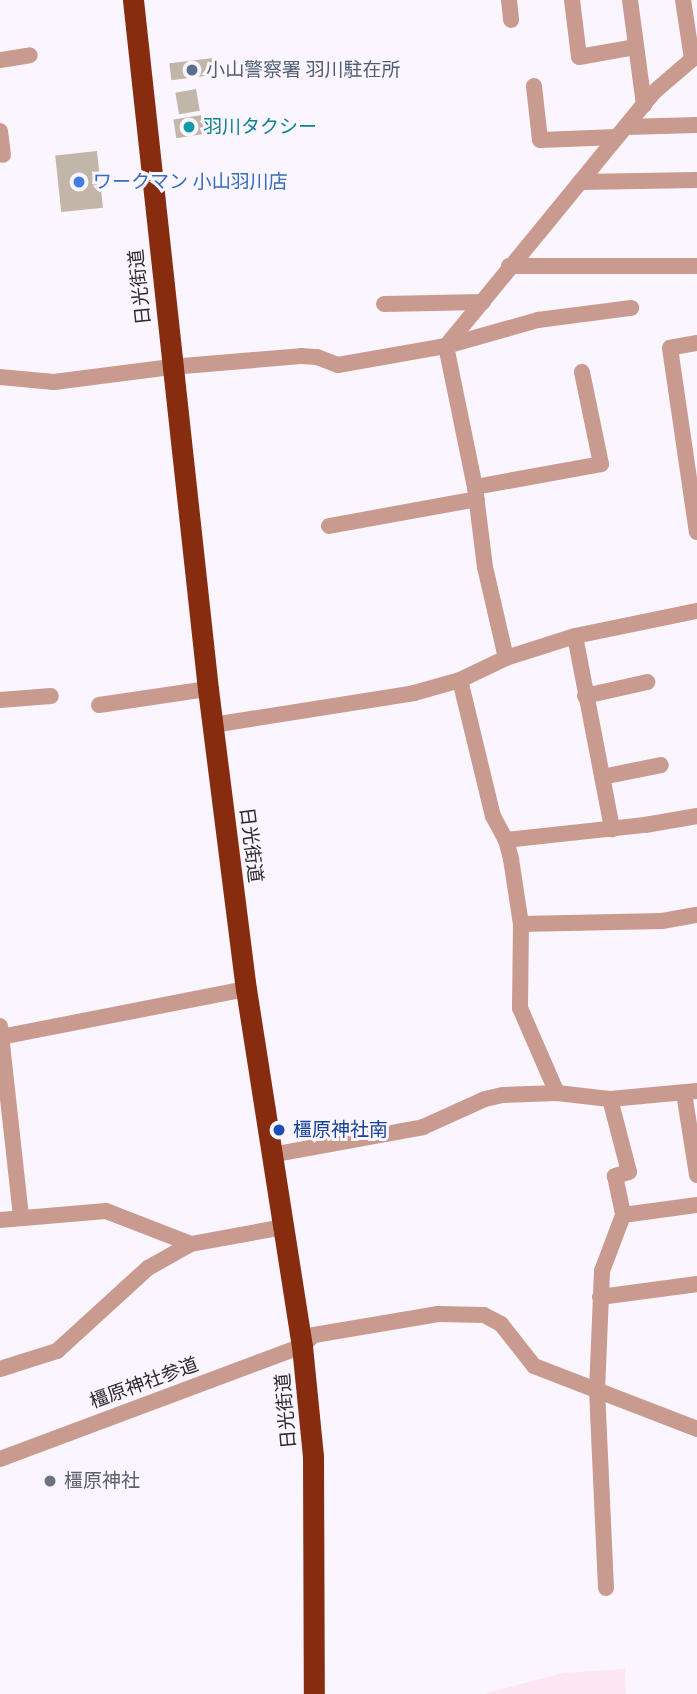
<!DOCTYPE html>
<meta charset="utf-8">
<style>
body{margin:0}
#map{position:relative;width:697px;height:1694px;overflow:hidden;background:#fbf5ff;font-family:"Source Serif 4","Noto Sans JP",serif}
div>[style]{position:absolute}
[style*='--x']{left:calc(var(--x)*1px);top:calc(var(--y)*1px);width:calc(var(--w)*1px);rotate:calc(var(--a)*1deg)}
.industrial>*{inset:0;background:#fde6f3}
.building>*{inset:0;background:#c2b6a8;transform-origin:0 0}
.street>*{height:16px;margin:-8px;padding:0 8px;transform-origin:8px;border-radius:8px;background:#c99b8e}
.highway>*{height:21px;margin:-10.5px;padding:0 10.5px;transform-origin:10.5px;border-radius:10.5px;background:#872c0f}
.dots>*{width:19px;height:19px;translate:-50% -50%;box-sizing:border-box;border:4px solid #fbf5ff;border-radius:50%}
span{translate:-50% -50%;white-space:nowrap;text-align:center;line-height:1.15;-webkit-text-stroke:6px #fbf5ff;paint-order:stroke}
.service-label{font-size:19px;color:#4e5e75}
.left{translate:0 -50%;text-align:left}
.culture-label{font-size:19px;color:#0d838f}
.shop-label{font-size:19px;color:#366cbe}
.street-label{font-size:19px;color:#2d292f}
.transit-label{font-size:19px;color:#164399}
.worship-label{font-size:19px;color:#5b616d}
</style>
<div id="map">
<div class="industrial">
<div style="clip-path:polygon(625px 1669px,626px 1694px,483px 1694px,563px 1673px)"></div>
</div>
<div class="building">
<div style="left:213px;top:58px;width:17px;height:44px;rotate:83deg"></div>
<div style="left:196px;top:89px;width:22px;height:21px;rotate:80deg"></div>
<div style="left:202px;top:115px;width:19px;height:29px;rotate:81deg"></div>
<div style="left:97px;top:151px;width:57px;height:42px;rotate:84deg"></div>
</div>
<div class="street">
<div style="--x:509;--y:0;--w:20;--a:84"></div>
<div style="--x:572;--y:0;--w:57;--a:83"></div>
<div style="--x:579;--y:57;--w:58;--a:-10"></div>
<div style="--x:630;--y:0;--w:106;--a:82.4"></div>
<div style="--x:683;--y:0;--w:60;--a:81.3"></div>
<div style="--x:0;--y:60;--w:30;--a:-9"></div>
<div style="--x:534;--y:86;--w:54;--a:83.7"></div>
<div style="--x:540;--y:140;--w:77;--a:-2.2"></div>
<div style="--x:626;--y:127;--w:71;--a:-1.6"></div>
<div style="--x:0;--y:131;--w:24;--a:83"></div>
<div style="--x:580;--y:182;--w:117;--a:-1"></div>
<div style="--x:509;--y:266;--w:188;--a:0"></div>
<div style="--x:384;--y:304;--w:99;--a:-1.2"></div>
<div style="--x:697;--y:343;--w:27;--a:170"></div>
<div style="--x:670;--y:348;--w:186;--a:81.7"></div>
<div style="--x:446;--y:346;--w:328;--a:-50.7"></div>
<div style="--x:654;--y:92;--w:57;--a:-40.7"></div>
<div style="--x:446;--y:346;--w:144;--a:78.4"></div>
<div style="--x:475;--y:487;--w:81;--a:82.9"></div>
<div style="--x:485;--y:567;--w:93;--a:77"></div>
<div style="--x:0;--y:377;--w:54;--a:5.3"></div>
<div style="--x:54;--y:382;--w:118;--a:-7.3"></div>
<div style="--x:171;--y:367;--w:130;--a:-4.8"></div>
<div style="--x:301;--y:356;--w:16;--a:4"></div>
<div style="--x:317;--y:357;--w:22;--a:21"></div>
<div style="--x:338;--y:365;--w:110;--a:-10"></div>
<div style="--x:446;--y:346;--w:96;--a:-15.8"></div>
<div style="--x:538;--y:320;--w:94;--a:-7.4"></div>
<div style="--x:475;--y:487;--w:128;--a:-10.3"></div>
<div style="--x:601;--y:464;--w:94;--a:-101.7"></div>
<div style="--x:329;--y:526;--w:150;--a:-10.3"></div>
<div style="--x:575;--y:636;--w:197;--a:79.1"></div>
<div style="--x:460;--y:680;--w:140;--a:76.4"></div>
<div style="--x:493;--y:816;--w:27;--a:62"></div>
<div style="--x:506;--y:840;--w:20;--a:75"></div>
<div style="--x:511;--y:859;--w:66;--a:81.3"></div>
<div style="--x:521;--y:924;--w:84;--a:90.7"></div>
<div style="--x:520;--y:1008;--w:93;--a:66.5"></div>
<div style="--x:585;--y:696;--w:64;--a:-12.7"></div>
<div style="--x:0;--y:700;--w:51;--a:-4.5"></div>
<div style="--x:99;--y:705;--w:110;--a:-8.4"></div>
<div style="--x:213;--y:725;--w:204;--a:-9"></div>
<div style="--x:414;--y:693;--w:48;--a:-15.8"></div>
<div style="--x:460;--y:680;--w:51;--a:-25.6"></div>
<div style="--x:506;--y:658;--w:72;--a:-17.7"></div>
<div style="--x:575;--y:636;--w:125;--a:-11.6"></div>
<div style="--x:602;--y:777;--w:60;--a:-11.5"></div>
<div style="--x:506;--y:840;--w:140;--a:-6.2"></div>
<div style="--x:645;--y:825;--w:53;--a:-9.8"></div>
<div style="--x:521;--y:924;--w:141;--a:-1.2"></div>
<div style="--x:662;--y:921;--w:36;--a:-10"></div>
<div style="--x:0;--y:1026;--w:192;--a:83.7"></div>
<div style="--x:1;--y:1037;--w:250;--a:-11.1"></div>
<div style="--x:684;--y:1093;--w:83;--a:81"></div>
<div style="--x:610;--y:1099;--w:75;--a:75.4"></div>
<div style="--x:629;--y:1172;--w:15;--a:164"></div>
<div style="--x:615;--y:1176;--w:40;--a:78"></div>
<div style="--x:271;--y:1155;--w:155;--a:-10.4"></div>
<div style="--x:423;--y:1127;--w:68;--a:-24.3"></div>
<div style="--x:485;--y:1099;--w:18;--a:-13"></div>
<div style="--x:503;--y:1095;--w:54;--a:-2.1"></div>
<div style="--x:557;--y:1093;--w:53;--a:6.5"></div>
<div style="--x:610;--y:1099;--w:87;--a:-5.3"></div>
<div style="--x:0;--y:1220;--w:106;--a:-4.9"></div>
<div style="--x:106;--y:1211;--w:91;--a:21.2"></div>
<div style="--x:191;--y:1244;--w:95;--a:-10.4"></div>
<div style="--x:600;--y:1297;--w:98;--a:-7.6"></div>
<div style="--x:0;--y:1369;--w:60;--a:-17.5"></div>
<div style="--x:57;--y:1351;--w:123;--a:-42.4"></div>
<div style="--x:148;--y:1268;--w:49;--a:-29.2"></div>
<div style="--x:0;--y:1459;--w:322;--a:-20.5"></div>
<div style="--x:302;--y:1346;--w:16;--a:-43"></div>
<div style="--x:314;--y:1335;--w:126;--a:-9.6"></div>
<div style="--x:438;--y:1314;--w:46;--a:1.2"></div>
<div style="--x:484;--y:1315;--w:19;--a:28"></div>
<div style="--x:501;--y:1324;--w:53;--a:51.8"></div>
<div style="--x:534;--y:1366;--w:175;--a:21.1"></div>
<div style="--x:606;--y:1588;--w:197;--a:-92.6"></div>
<div style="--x:597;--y:1391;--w:120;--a:-87.6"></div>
<div style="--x:602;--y:1271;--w:60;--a:-69.4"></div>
<div style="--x:623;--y:1215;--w:75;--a:-7.7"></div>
</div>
<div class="highway">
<div style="--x:133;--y:0;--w:693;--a:83.79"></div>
<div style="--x:208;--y:689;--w:302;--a:82.8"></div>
<div style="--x:246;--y:989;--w:361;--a:81.1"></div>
<div style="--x:302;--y:1346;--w:111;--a:84.3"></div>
<div style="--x:313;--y:1456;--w:238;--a:89.8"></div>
</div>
<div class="dots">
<div style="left:192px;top:70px;background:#5c6f8a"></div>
<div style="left:189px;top:127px;background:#0f9aa8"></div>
<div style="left:79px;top:182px;background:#3f7fe0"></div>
<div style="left:279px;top:1130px;background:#1a4fb4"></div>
<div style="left:50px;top:1481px;background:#6b7280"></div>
</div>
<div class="service-label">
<span class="left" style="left:206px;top:70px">小山警察署 羽川駐在所</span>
</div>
<div class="culture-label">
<span class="left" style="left:203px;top:127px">羽川タクシー</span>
</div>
<div class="shop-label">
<span class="left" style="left:93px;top:182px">ワークマン 小山羽川店</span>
</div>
<div class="street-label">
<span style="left:140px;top:287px;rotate:-96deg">日光街道</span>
<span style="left:251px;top:845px;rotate:83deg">日光街道</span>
<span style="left:144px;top:1383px;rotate:-20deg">橿原神社参道</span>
<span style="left:286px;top:1411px;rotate:-95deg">日光街道</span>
</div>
<div class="transit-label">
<span class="left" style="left:293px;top:1130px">橿原神社南</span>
</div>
<div class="worship-label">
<span class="left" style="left:64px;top:1481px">橿原神社</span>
</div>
</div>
